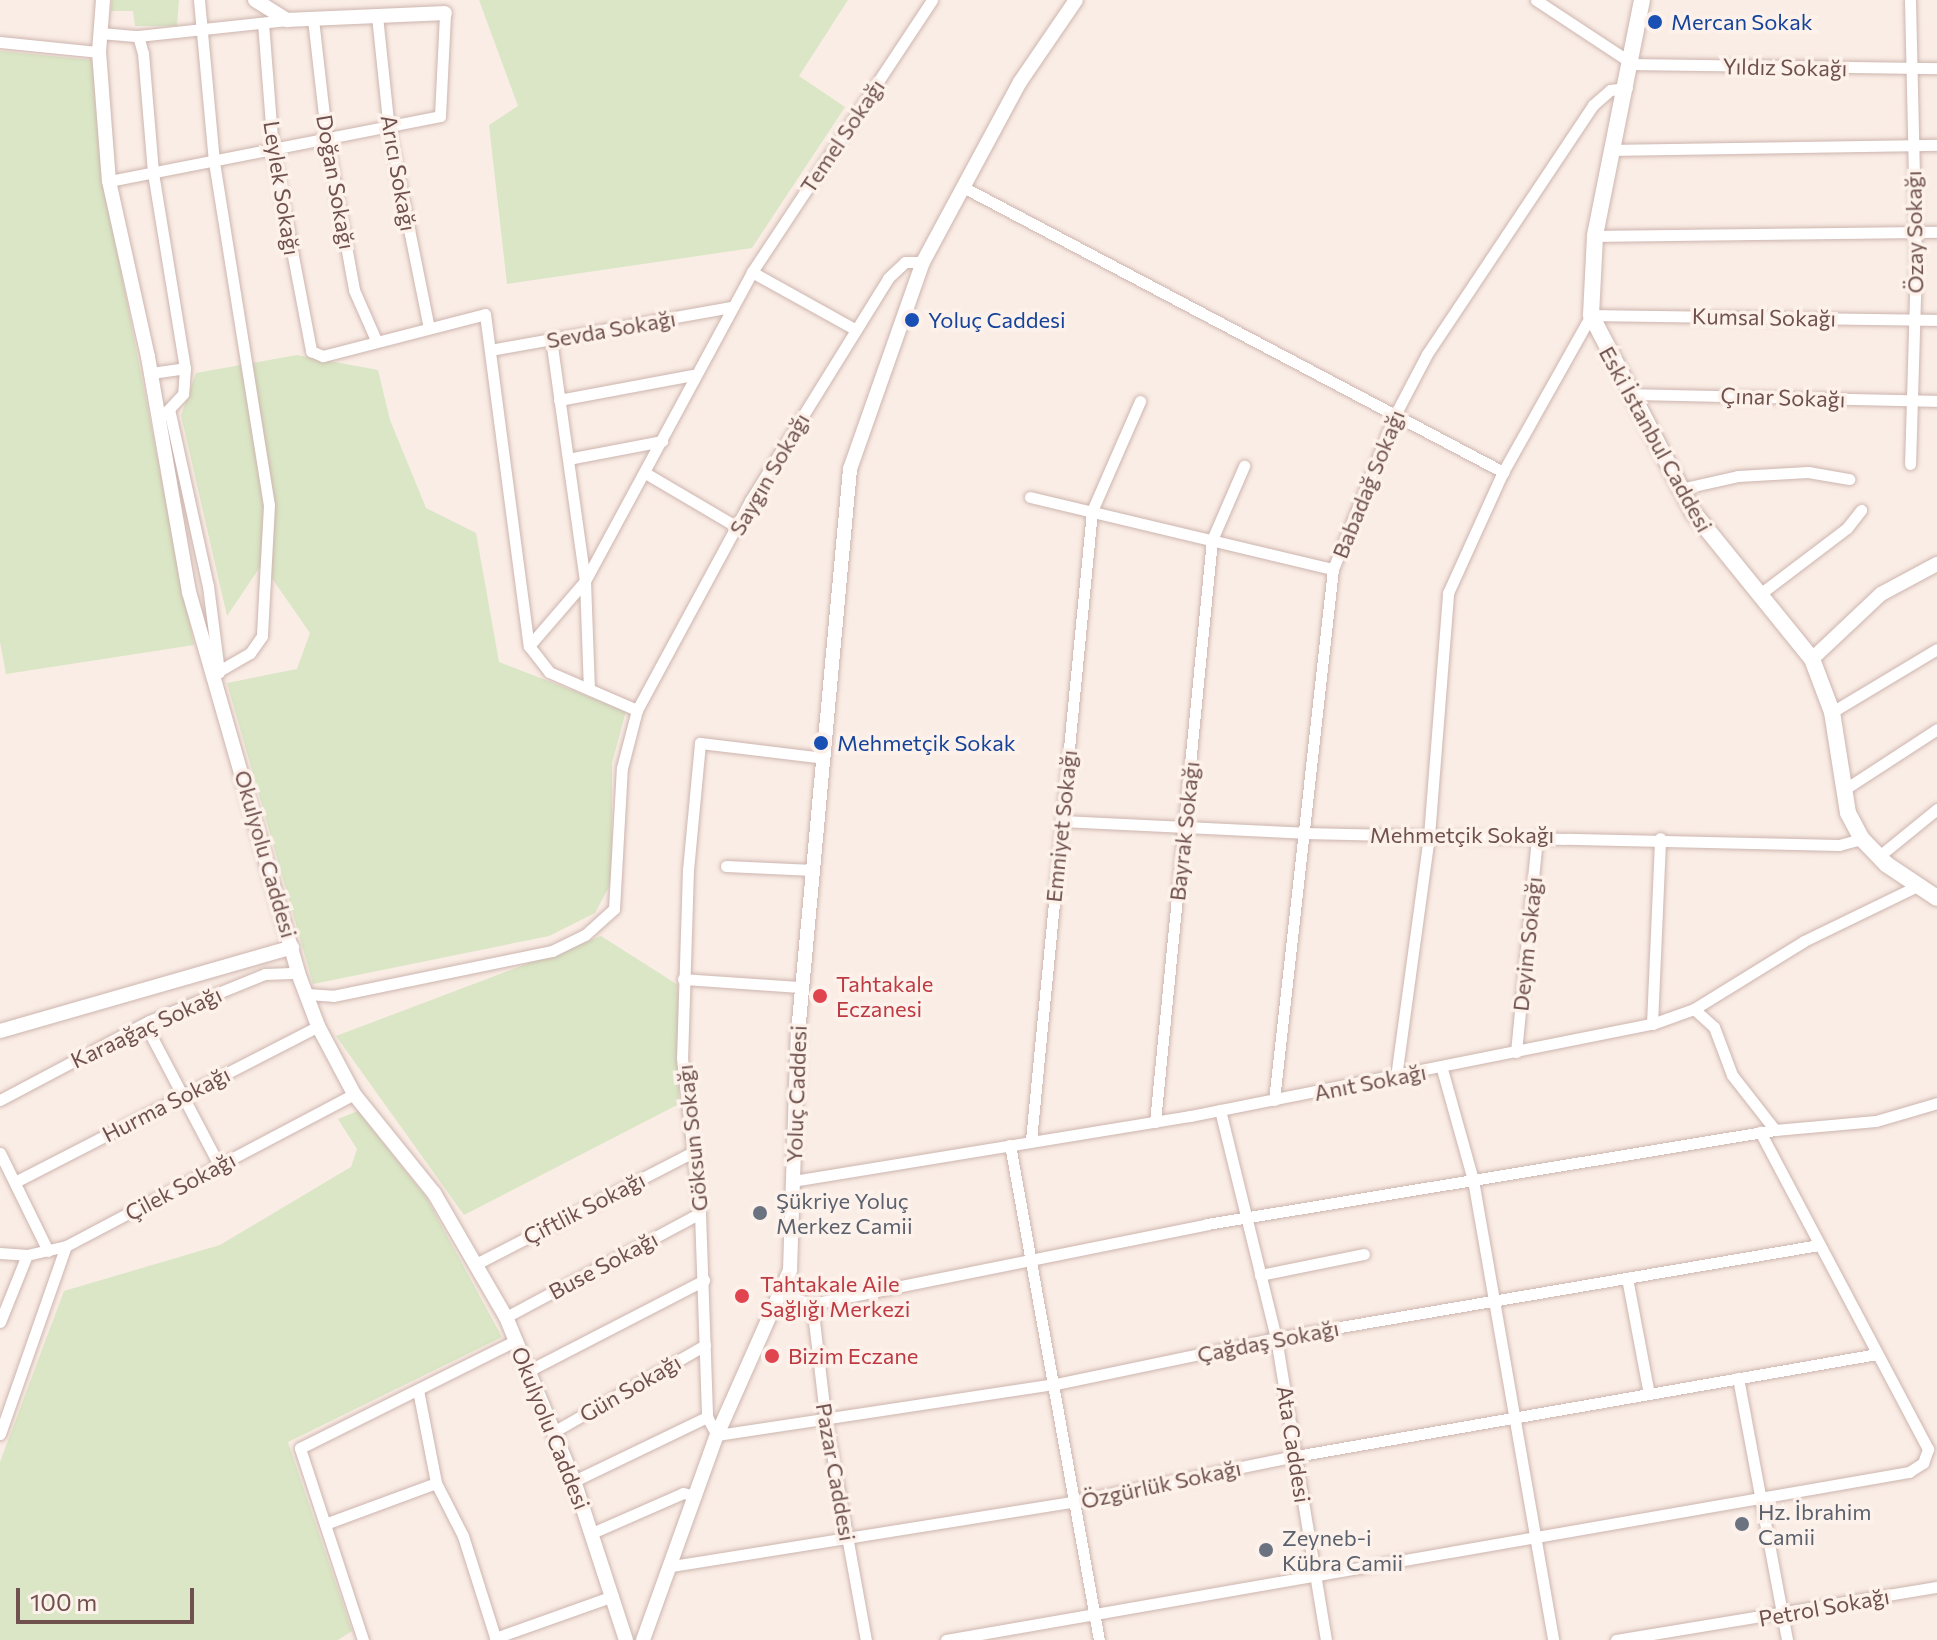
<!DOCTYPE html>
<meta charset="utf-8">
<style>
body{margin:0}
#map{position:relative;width:1937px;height:1640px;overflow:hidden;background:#faede5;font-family:Commissioner,sans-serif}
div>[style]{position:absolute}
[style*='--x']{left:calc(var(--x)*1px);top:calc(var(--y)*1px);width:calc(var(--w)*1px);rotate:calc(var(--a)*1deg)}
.green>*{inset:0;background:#dae6c5}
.roads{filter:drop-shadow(0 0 2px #cdb5af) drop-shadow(0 0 2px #cdb5af)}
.minor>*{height:11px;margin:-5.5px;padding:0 5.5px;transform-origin:5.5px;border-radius:5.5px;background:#fff}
.tertiary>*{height:14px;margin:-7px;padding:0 7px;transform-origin:7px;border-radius:7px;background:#fff}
.secondary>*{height:16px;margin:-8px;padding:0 8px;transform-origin:8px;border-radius:8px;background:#fff}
.dots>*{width:22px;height:22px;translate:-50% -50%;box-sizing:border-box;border:4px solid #fdf2eb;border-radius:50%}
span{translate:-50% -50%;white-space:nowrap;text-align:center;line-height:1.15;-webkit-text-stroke:7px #fdf2eb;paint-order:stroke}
.transit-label{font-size:22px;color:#164399}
.left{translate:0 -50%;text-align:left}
.street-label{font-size:22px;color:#70514d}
.health-label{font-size:22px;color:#be3a42}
.worship-label{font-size:22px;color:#5b616d}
.scale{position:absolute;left:16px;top:1588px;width:178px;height:36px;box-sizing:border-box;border:4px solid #70514d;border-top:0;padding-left:10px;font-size:24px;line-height:28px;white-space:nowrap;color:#70514d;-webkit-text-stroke:6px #fdf2eb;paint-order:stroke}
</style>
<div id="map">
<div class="green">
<div style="clip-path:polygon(112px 0,179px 0,177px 26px,135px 26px,133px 11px,111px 11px)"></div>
<div style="clip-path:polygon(479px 0,848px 0,799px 76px,845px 107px,752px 248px,507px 284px,489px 125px,518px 106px)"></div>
<div style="clip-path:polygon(0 51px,93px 60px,103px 179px,194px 645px,6px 674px,0 642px)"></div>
<div style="clip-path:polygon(297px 355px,378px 370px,390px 420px,426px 508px,476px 533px,499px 662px,626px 711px,612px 763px,612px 881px,595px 913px,549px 936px,313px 984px,227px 683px,297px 669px,310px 633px,262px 564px,227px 616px,181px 415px,196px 373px)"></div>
<div style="clip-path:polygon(601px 936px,678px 985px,679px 1104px,464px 1215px,336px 1036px)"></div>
<div style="clip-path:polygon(358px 1111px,426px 1197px,502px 1337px,288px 1442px,352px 1631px,338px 1640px,0 1640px,0 1462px,64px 1291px,220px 1245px,351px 1167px,357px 1149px,338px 1119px)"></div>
</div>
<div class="roads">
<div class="minor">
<div style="--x:199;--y:0;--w:163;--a:84.7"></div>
<div style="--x:214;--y:162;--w:347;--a:80.9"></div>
<div style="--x:269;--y:505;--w:131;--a:93.1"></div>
<div style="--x:262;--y:636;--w:21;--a:125"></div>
<div style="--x:250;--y:653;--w:44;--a:149.9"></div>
<div style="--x:1536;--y:0;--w:116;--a:33.4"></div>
<div style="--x:1633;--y:64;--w:304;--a:0.8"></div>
<div style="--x:1910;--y:0;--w:264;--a:88.7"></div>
<div style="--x:1916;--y:264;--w:200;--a:91.7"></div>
<div style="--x:377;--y:16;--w:115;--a:84"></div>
<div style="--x:389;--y:130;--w:202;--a:78.6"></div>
<div style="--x:313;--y:19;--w:123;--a:83.5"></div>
<div style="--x:327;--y:141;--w:151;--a:79.7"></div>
<div style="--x:354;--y:290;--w:55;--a:66.3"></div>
<div style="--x:263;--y:23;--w:128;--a:85.5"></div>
<div style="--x:273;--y:151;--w:204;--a:79.2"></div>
<div style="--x:311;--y:351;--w:13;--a:23"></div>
<div style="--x:323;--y:356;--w:167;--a:-14.5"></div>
<div style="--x:485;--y:314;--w:335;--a:82.5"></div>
<div style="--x:529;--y:646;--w:33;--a:52"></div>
<div style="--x:549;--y:672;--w:96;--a:23.4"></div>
<div style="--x:100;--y:33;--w:38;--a:5"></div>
<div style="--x:138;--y:36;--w:18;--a:74"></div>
<div style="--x:143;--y:53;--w:120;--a:85.2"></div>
<div style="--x:153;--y:173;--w:198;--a:80.7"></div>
<div style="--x:185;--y:368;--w:26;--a:94"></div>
<div style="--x:183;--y:394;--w:35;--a:133"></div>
<div style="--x:138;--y:36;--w:150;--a:-6.1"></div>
<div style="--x:0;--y:42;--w:100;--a:5.8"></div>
<div style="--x:1613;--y:150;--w:324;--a:-0.9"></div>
<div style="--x:109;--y:181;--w:337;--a:-11.1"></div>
<div style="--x:440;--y:116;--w:103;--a:-87.2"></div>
<div style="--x:963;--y:187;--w:611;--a:27.82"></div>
<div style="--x:1595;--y:236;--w:342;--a:-0.7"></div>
<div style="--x:752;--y:272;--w:326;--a:-56.5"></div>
<div style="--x:551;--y:339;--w:244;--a:82"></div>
<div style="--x:585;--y:581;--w:107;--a:87.9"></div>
<div style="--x:490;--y:350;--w:245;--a:-10.1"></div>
<div style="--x:151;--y:373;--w:34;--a:-8"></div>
<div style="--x:1630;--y:394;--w:307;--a:1.3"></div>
<div style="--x:559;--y:400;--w:136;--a:-10.6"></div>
<div style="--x:169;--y:409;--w:181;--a:77.6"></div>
<div style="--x:208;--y:586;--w:87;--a:82.7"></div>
<div style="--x:568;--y:459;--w:96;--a:-10.8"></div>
<div style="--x:647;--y:474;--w:104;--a:30.5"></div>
<div style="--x:1680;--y:489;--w:59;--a:-12.6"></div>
<div style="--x:1738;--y:476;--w:70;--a:-3.3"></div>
<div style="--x:1808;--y:472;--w:42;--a:9.7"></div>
<div style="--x:1030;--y:497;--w:311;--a:13.4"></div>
<div style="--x:1760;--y:594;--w:109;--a:-37.2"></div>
<div style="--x:1847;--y:528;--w:23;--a:-52"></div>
<div style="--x:529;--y:646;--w:86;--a:-49.3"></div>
<div style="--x:585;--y:581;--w:351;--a:-61.6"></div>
<div style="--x:752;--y:272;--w:119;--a:29.1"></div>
<div style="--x:1832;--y:712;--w:122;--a:-31"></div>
<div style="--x:824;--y:758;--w:125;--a:-173.1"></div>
<div style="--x:700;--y:743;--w:127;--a:95.4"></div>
<div style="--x:688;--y:869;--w:189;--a:91.8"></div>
<div style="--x:682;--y:1058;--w:156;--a:83.4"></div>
<div style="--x:700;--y:1213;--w:204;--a:88"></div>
<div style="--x:707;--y:1417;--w:21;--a:61"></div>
<div style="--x:717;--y:1435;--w:343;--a:-8.6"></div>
<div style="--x:1056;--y:1384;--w:225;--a:-11.8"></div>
<div style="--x:1276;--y:1338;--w:551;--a:-9.72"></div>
<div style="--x:1842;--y:791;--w:113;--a:-33.1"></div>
<div style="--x:1062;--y:821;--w:242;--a:2.8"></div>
<div style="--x:1304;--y:833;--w:535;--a:1.28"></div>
<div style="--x:1839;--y:845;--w:24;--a:-15"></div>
<div style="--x:1878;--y:857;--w:76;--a:-39.1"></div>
<div style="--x:726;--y:866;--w:87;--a:2.6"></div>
<div style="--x:683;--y:979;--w:118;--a:3.9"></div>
<div style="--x:307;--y:994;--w:26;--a:4"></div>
<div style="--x:333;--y:996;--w:224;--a:-11.6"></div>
<div style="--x:552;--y:951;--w:37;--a:-26"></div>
<div style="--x:585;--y:935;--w:39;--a:-42"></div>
<div style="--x:614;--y:909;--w:141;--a:-86.8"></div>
<div style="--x:622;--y:768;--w:60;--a:-75.5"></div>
<div style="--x:637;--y:710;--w:238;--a:-61.6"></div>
<div style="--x:750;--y:501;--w:262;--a:-58.2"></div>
<div style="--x:888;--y:278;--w:23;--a:-43"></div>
<div style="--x:905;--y:262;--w:18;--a:0"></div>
<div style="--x:1694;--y:1009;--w:27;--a:42"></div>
<div style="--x:1714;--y:1027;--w:51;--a:69.4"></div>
<div style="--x:1732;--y:1075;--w:70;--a:52"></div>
<div style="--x:145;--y:1024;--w:159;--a:62.3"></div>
<div style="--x:1652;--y:1024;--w:186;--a:-87.5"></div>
<div style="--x:1516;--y:1052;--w:217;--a:-84.4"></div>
<div style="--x:1442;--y:1069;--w:115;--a:74.4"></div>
<div style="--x:1473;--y:1180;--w:467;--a:80.1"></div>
<div style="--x:1396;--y:1077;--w:243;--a:-82.2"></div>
<div style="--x:1429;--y:836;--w:244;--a:-85.5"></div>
<div style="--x:1448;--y:593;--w:133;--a:-65.6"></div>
<div style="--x:1503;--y:472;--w:180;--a:-60.7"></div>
<div style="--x:1591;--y:315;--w:346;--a:0.8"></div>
<div style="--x:0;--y:1100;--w:169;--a:-27.9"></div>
<div style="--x:149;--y:1021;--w:125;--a:-22.1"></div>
<div style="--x:265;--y:974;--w:33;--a:-2"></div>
<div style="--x:1274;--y:1100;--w:534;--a:-83.66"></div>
<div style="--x:1333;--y:569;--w:166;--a:-68.1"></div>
<div style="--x:1395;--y:415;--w:69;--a:-62.3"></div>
<div style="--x:1427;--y:354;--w:299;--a:-56.3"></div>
<div style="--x:1593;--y:105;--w:23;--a:-41"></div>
<div style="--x:1610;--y:90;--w:17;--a:-7"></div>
<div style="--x:1220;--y:1110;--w:235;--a:76.2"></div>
<div style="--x:1276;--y:1338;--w:306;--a:80.6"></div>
<div style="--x:1155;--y:1122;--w:585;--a:-84.41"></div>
<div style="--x:1212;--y:540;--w:81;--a:-66.6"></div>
<div style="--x:1031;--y:1140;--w:632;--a:-84.46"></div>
<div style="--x:1092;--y:511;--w:120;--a:-66.4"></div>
<div style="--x:1010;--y:1145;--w:503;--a:79.81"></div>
<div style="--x:0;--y:1153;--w:109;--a:63.9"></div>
<div style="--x:793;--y:1181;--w:402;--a:-9.3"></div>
<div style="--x:1190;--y:1116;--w:471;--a:-11.3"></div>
<div style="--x:1652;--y:1024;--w:45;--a:-19.7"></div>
<div style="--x:1694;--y:1009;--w:129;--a:-31.7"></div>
<div style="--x:1804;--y:941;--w:123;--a:-25.9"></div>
<div style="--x:15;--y:1182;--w:341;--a:-27.2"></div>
<div style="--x:0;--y:1253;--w:27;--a:4"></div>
<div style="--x:27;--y:1255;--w:40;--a:-13"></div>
<div style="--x:66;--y:1246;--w:326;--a:-27.8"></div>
<div style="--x:476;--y:1264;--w:244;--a:-27.3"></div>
<div style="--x:1260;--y:1275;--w:106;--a:-11.4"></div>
<div style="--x:1627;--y:1278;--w:118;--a:79.3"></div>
<div style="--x:781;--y:1295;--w:32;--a:16"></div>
<div style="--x:812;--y:1304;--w:403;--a:-11.4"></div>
<div style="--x:1207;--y:1224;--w:576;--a:-9.4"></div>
<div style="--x:1775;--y:1130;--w:101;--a:-5.1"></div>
<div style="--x:1876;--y:1121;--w:64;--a:-16.4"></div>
<div style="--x:812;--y:1304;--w:112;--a:83.3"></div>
<div style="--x:825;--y:1415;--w:229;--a:79.7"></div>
<div style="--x:506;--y:1317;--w:220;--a:-28.2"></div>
<div style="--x:0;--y:1322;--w:72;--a:-68.1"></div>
<div style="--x:530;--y:1370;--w:196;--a:-27.3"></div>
<div style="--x:1738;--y:1378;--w:267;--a:79.4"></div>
<div style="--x:418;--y:1390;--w:95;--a:79"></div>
<div style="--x:436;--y:1483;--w:59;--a:63"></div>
<div style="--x:463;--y:1536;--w:109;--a:72.4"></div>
<div style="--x:555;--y:1431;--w:173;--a:-29.8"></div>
<div style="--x:0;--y:1434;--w:199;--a:-70.7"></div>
<div style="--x:574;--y:1481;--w:148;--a:-25.7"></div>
<div style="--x:325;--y:1524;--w:118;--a:-20.3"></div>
<div style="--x:592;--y:1533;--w:99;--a:-23.7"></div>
<div style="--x:683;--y:1493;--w:13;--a:13"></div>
<div style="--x:672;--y:1566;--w:409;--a:-9.1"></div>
<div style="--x:1076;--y:1501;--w:225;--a:-11.6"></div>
<div style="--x:1296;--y:1456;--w:590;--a:-9.96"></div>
<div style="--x:495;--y:1638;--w:125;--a:-19.6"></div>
<div style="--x:363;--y:1640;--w:202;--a:-108.2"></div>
<div style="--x:300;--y:1448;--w:242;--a:-26.5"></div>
<div style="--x:946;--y:1640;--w:978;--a:-9.9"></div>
<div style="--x:1909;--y:1472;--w:17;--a:-33"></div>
<div style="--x:1923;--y:1463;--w:15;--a:-70"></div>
<div style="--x:1928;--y:1449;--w:359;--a:-117.9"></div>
<div style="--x:1616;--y:1640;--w:325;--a:-9.4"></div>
</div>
<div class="tertiary">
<div style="--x:103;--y:0;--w:52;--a:94.4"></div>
<div style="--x:99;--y:52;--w:129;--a:85.6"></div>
<div style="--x:109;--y:181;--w:180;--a:77.5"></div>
<div style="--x:148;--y:357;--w:239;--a:80.1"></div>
<div style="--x:189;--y:592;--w:396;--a:74"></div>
<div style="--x:298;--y:973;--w:57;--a:69.3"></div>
<div style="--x:318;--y:1026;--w:77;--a:62.1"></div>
<div style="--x:354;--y:1094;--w:127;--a:51.1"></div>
<div style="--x:434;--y:1193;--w:143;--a:59.9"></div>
<div style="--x:506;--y:1317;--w:178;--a:67.5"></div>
<div style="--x:574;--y:1481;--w:167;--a:71.9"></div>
<div style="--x:255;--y:0;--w:38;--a:32"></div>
<div style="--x:287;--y:20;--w:158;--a:-2.5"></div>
<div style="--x:1812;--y:659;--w:95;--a:-43.3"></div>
<div style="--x:1881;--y:594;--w:64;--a:-28.2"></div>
<div style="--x:0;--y:1031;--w:304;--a:-16"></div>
<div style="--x:643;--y:1640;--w:218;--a:-70.2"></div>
<div style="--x:717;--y:1435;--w:180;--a:-66.1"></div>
<div style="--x:790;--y:1270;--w:237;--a:-88.1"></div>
<div style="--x:798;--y:1033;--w:566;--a:-84.73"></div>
<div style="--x:850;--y:469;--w:219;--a:-70.6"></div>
<div style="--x:923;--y:262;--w:204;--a:-61.7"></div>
<div style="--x:1020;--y:82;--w:99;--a:-55.7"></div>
</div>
<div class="secondary">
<div style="--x:1642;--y:0;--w:241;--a:101.3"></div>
<div style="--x:1595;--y:236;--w:79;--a:92.9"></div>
<div style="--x:1591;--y:315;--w:222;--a:62.6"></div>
<div style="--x:1693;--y:512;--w:189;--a:51"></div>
<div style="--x:1812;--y:659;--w:57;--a:69.3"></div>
<div style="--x:1832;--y:712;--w:102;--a:81"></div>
<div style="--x:1848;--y:813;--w:30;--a:62"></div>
<div style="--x:1862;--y:839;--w:35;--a:46"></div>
<div style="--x:1886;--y:864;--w:61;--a:33.7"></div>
</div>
</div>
<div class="dots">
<div style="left:1655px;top:22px;background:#1a4fb4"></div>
<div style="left:912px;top:320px;background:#1a4fb4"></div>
<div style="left:821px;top:743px;background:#1a4fb4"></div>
<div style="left:820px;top:996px;background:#e0444e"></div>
<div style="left:760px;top:1213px;background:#6b7280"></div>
<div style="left:742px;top:1296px;background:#e0444e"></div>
<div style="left:772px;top:1356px;background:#e0444e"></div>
<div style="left:1742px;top:1524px;background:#6b7280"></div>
<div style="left:1266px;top:1550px;background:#6b7280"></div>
</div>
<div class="transit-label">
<span class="left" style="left:1671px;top:22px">Mercan Sokak</span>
<span class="left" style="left:928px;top:320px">Yoluç Caddesi</span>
<span class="left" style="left:837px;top:743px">Mehmetçik Sokak</span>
</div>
<div class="street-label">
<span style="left:1785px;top:67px;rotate:1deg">Yıldız Sokağı</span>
<span style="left:842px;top:136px;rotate:-56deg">Temel Sokağı</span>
<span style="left:399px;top:173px;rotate:80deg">Arıcı Sokağı</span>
<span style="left:336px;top:182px;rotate:80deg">Doğan Sokağı</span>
<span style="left:282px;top:188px;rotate:81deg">Leylek Sokağı</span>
<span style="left:1914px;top:232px;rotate:-91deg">Özay Sokağı</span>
<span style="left:1764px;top:317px;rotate:1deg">Kumsal Sokağı</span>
<span style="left:611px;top:329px;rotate:-10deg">Sevda Sokağı</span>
<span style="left:1783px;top:397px;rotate:2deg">Çınar Sokağı</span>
<span style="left:1656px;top:439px;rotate:61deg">Eski İstanbul Caddesi</span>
<span style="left:769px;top:474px;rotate:-60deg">Saygın Sokağı</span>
<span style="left:1368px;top:484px;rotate:-68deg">Babadağ Sokağı</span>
<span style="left:1061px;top:826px;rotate:-84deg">Emniyet Sokağı</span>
<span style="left:1184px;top:831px;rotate:-84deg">Bayrak Sokağı</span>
<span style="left:1462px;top:835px">Mehmetçik Sokağı</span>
<span style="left:266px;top:854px;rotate:74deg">Okulyolu Caddesi</span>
<span style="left:1527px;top:944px;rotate:-84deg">Deyim Sokağı</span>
<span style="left:146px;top:1027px;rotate:-25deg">Karaağaç Sokağı</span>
<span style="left:1370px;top:1082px;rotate:-11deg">Anıt Sokağı</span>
<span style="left:796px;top:1094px;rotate:-88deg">Yoluç Caddesi</span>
<span style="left:166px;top:1104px;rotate:-27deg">Hurma Sokağı</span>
<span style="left:692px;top:1138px;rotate:-96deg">Göksun Sokağı</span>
<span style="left:180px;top:1186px;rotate:-28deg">Çilek Sokağı</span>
<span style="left:584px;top:1208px;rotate:-27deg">Çiftlik Sokağı</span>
<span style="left:603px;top:1265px;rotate:-28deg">Buse Sokağı</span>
<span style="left:1268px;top:1341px;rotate:-11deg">Çağdaş Sokağı</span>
<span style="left:630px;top:1388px;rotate:-30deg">Gün Sokağı</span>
<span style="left:551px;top:1428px;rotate:68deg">Okulyolu Caddesi</span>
<span style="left:1294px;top:1444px;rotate:81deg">Ata Caddesi</span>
<span style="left:836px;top:1472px;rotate:80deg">Pazar Caddesi</span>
<span style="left:1161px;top:1484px;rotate:-12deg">Özgürlük Sokağı</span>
<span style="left:1824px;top:1607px;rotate:-10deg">Petrol Sokağı</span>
</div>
<div class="health-label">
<span class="left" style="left:836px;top:996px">Tahtakale<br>Eczanesi</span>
<span class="left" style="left:760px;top:1296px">Tahtakale Aile<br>Sağlığı Merkezi</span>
<span class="left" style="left:788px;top:1356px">Bizim Eczane</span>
</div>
<div class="worship-label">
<span class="left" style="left:776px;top:1213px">Şükriye Yoluç<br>Merkez Camii</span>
<span class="left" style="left:1758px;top:1524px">Hz. İbrahim<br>Camii</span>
<span class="left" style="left:1282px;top:1550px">Zeyneb-i<br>Kübra Camii</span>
</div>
<div class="scale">100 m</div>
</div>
